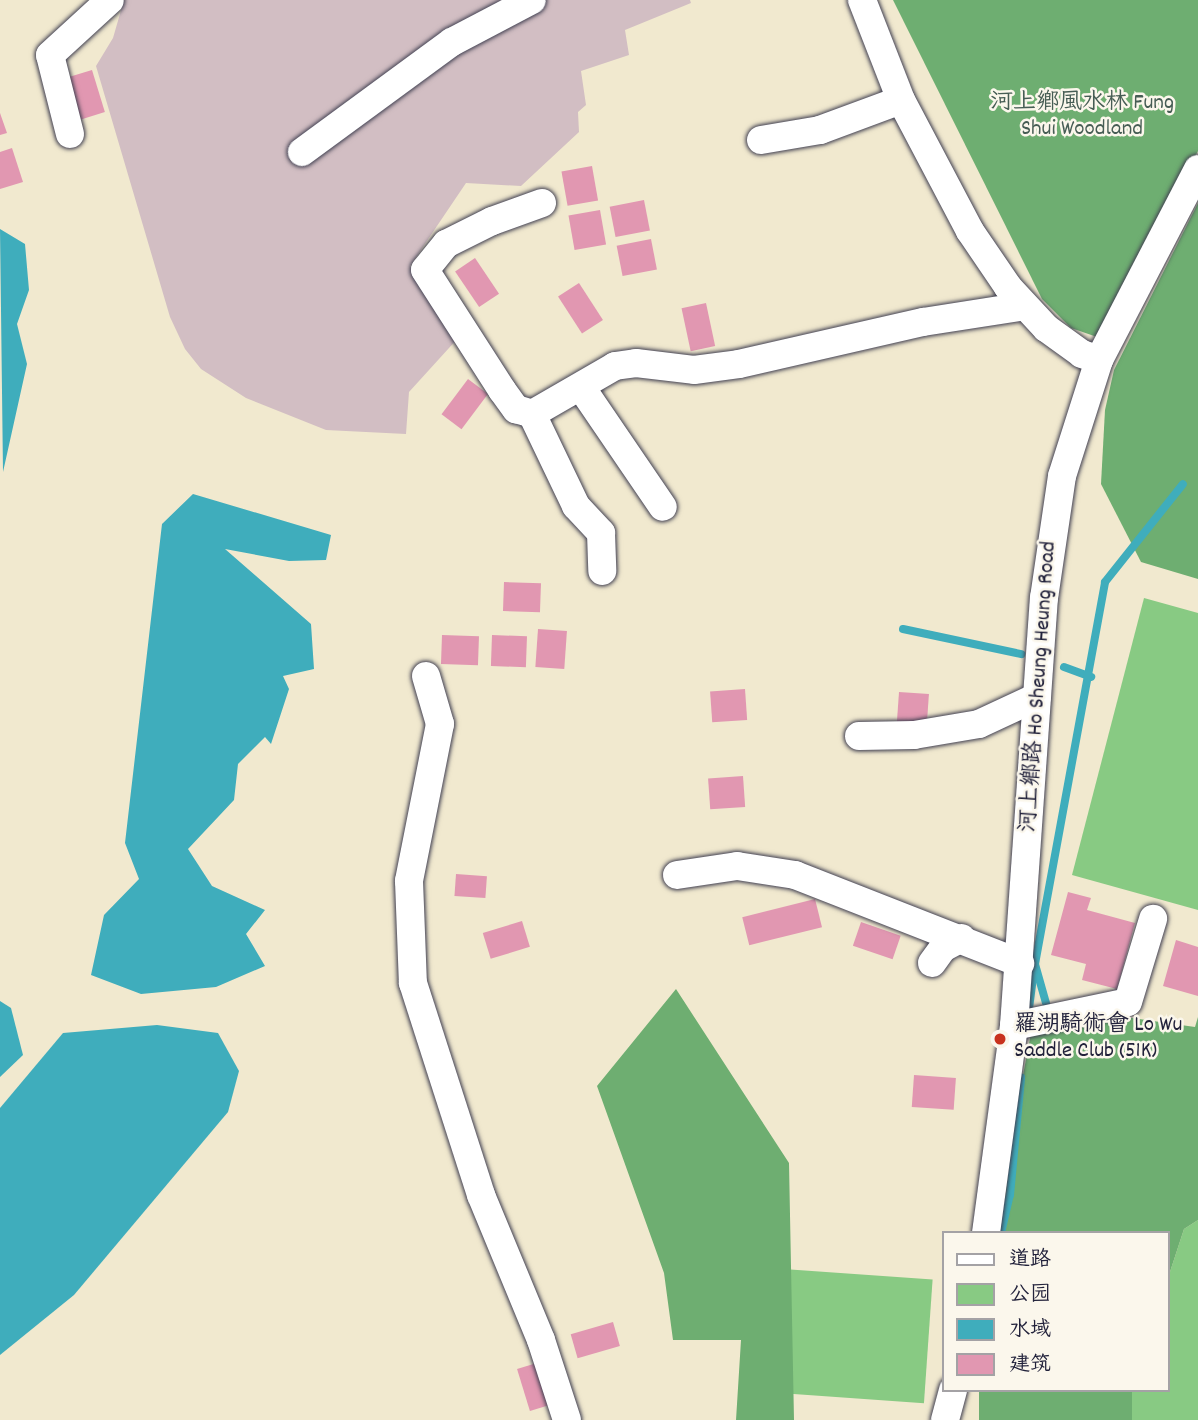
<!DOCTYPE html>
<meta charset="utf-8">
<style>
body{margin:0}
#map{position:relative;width:1198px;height:1420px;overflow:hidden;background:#f1e9cf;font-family:Dekko,"LXGW WenKai TC",sans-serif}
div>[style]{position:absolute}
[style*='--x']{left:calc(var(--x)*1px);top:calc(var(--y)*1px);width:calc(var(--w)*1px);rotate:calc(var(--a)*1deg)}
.industrial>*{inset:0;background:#d2bec3}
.green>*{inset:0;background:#88ca83;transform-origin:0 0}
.forest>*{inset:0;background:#6eae71;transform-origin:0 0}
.water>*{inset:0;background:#3fadbc}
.stream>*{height:8px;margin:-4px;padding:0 4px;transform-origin:4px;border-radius:4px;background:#3fadbc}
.building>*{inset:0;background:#e197b1;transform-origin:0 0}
.roads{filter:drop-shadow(0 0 2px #414051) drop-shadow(0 0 2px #414051)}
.minor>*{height:28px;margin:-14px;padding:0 14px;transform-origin:14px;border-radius:14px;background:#fff}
.dots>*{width:19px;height:19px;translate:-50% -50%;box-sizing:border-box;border:4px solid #fbf7ec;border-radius:50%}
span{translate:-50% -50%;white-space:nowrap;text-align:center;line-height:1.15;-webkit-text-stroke:5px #fbf7ec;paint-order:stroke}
.park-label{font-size:23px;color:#465d54}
.street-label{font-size:23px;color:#22223b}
.poi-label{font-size:23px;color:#22223b}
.left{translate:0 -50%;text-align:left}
.legend{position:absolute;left:942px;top:1231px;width:228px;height:161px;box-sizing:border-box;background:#fbf7ec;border:2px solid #a4a2a5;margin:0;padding:9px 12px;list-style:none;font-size:21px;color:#22223b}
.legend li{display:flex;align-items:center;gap:14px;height:35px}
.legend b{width:35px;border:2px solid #a4a2a5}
</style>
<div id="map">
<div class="industrial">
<div style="clip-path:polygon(124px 0,690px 0,691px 3px,625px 30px,629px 55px,581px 71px,586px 105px,578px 112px,579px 132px,521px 186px,466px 183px,410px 266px,459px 337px,409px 392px,406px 434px,326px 430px,246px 398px,201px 369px,185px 349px,170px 317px,96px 66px,113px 38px)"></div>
</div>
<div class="green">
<div style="clip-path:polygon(1144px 598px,1198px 613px,1198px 910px,1072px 875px)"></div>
<div style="clip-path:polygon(1198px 1220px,1198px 1420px,1123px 1420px,1132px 1390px,1168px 1390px,1168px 1278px,1184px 1229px)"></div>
<div style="left:769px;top:1268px;width:164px;height:124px;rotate:4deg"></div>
</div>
<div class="forest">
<div style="clip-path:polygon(893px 0,1198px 0,1198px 151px,1100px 338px,1071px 328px,1042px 299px)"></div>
<div style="clip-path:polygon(1198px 203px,1198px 579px,1141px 562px,1101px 484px,1105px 410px,1114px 370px)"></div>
<div style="clip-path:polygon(676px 989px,789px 1163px,794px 1420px,736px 1420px,741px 1340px,673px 1340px,664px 1273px,597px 1086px)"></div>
<div style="clip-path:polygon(1125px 1017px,1195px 1027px,1198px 1017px,1198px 1220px,1184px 1229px,1168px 1278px,1168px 1233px,998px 1233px,996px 1218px,1031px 1033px)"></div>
<div style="left:979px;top:1390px;width:153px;height:31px"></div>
</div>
<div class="water">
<div style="clip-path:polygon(0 229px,25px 244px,29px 290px,17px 324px,27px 364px,3px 472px)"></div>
<div style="clip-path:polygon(193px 494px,331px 535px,326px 560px,289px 561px,225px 549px,311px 624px,314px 669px,283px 676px,289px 689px,271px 744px,265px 737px,238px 764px,234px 800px,188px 849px,212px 886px,265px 910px,246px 934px,265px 966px,216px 987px,141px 994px,91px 975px,104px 915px,139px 879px,125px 843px,162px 524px)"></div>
<div style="clip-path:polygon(0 1001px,11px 1008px,23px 1055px,0 1077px)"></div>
<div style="clip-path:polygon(157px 1025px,218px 1033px,239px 1071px,228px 1112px,74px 1295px,0 1355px,0 1108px,63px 1033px)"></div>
</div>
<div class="stream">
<div style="--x:903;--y:629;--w:121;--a:12"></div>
<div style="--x:1064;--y:667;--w:29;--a:20"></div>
<div style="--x:1046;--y:1003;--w:41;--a:-105.8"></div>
<div style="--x:1035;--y:964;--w:388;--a:-79.6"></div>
<div style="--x:1105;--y:582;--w:125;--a:-51.5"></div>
<div style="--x:1028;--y:1016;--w:46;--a:-82.6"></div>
<div style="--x:1001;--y:1233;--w:39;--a:-77"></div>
<div style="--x:1010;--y:1195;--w:118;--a:-84.6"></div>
</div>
<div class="building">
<div style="left:92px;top:70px;width:44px;height:25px;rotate:73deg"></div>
<div style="clip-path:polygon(0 113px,7px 133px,0 135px)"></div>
<div style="clip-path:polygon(12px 148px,23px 182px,0 189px,0 152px)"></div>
<div style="left:592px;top:166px;width:35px;height:31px;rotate:80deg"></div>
<div style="left:644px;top:200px;width:31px;height:35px;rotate:79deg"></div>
<div style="left:600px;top:210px;width:35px;height:32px;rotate:80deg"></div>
<div style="left:651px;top:239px;width:31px;height:35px;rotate:79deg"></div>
<div style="left:475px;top:258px;width:43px;height:24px;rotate:56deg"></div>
<div style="left:579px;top:283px;width:44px;height:25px;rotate:57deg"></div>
<div style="left:706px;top:303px;width:44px;height:25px;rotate:78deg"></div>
<div style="left:468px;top:379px;width:25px;height:44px;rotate:37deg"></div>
<div style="left:504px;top:582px;width:37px;height:29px;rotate:2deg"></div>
<div style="left:538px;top:629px;width:29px;height:38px;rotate:4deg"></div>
<div style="left:442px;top:635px;width:37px;height:29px;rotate:2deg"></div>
<div style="left:492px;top:635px;width:35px;height:31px;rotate:2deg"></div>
<div style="left:745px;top:689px;width:31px;height:35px;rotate:86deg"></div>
<div style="left:899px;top:692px;width:30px;height:35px;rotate:4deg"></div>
<div style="left:743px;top:776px;width:31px;height:35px;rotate:86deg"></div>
<div style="left:456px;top:874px;width:31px;height:22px;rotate:4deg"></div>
<div style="clip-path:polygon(1068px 892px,1091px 898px,1087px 910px,1135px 923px,1117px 989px,1082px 980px,1086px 964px,1051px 955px)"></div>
<div style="left:815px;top:899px;width:29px;height:75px;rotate:76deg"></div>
<div style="left:522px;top:921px;width:27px;height:41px;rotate:73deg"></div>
<div style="left:861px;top:922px;width:42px;height:25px;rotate:19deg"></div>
<div style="clip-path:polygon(1176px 940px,1198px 947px,1198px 996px,1163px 986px)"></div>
<div style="left:914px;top:1075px;width:42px;height:32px;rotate:4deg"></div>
<div style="left:613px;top:1322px;width:25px;height:44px;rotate:74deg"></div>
<div style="left:540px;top:1362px;width:44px;height:24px;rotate:73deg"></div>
</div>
<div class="roads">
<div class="minor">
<div style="--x:862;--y:0;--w:107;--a:68.7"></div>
<div style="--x:901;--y:100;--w:148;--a:62.2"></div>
<div style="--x:970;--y:231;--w:68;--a:55.8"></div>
<div style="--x:1008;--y:287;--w:56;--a:47.2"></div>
<div style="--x:1046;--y:328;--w:44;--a:35.8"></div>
<div style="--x:1082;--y:354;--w:18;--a:19"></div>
<div style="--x:70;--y:134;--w:81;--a:-104.2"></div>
<div style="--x:50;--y:55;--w:81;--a:-42.5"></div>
<div style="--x:761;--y:140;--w:60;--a:-9.6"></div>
<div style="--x:820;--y:130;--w:86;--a:-20.3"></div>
<div style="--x:302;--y:152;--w:186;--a:-36.3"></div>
<div style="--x:452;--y:42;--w:90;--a:-27.7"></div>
<div style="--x:542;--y:203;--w:53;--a:160.2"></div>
<div style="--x:492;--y:221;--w:51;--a:153.4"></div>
<div style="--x:446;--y:244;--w:33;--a:129"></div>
<div style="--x:425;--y:270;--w:143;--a:57.3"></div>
<div style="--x:502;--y:390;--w:24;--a:54"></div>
<div style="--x:516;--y:409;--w:17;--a:17"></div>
<div style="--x:532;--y:414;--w:96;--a:-30"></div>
<div style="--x:615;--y:366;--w:21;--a:-8"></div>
<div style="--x:636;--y:363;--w:58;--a:6.9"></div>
<div style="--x:694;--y:370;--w:45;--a:-7.6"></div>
<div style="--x:739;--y:364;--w:189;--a:-12.9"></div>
<div style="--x:923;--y:322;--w:103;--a:-8.9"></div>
<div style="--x:581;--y:387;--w:145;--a:55.7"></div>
<div style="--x:532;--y:414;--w:102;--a:64.4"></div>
<div style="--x:576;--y:506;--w:37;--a:47"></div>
<div style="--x:601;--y:533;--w:38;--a:88"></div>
<div style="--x:426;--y:676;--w:50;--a:73.7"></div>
<div style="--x:440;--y:724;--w:160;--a:101.2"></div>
<div style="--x:409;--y:881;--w:102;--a:87.8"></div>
<div style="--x:413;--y:983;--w:223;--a:72.2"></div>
<div style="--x:481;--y:1195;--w:157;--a:67.5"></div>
<div style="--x:541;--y:1340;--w:84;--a:72"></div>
<div style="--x:859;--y:736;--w:55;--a:-1"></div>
<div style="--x:914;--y:735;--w:66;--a:-9.6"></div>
<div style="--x:979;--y:724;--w:64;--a:-25"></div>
<div style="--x:677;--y:875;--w:61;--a:-8.5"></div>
<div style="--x:737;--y:866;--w:59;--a:8.8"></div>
<div style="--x:795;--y:875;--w:242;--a:21.4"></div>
<div style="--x:932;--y:963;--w:19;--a:-54"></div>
<div style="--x:943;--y:948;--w:21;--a:-28"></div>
<div style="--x:1014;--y:1026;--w:116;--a:-11.9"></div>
<div style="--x:1128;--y:1002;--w:87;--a:-73.2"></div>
<div style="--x:986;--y:1233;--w:209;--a:-82.3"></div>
<div style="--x:1014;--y:1026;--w:429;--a:-86"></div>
<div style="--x:1044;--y:598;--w:123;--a:-81.6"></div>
<div style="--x:1062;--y:476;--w:122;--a:-72.3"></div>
<div style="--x:1099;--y:360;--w:215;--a:-62.6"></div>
<div style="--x:945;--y:1420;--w:31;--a:-75"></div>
</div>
</div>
<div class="dots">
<div style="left:1000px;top:1039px;background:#c8321e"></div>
</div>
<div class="park-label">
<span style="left:1082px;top:117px">河上鄉風水林 Fung<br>Shui Woodland</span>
</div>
<div class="street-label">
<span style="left:1040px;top:687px;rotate:-86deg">河上鄉路 Ho Sheung Heung Road</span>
</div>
<div class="poi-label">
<span class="left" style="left:1014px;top:1039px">羅湖騎術會 Lo Wu<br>Saddle Club (51K)</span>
</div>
<ul class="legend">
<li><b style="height:9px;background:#fff"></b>道路</li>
<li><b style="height:19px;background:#88ca83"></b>公园</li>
<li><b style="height:19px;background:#3fadbc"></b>水域</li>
<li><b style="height:19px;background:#e197b1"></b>建筑</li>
</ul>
</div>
